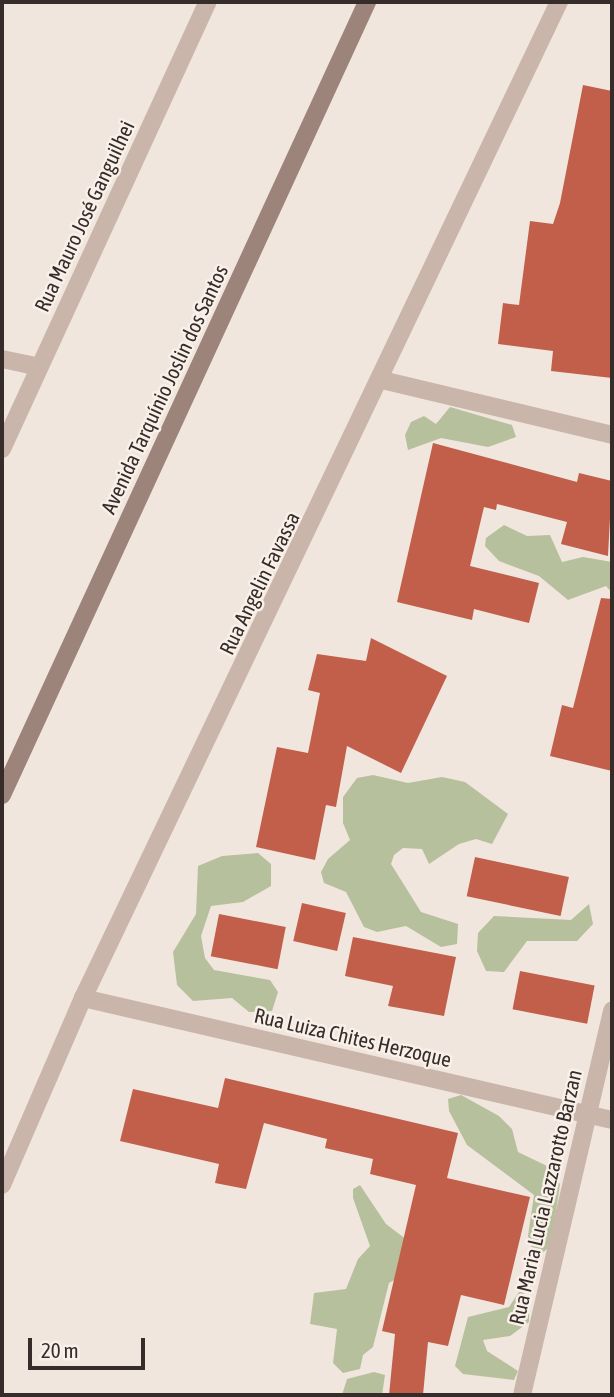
<!DOCTYPE html>
<meta charset="utf-8">
<style>
body{margin:0}
#map{position:relative;width:614px;height:1397px;overflow:hidden;background:#f1e6dd;font-family:"Asap Condensed",sans-serif}
div>[style]{position:absolute}
[style*='--x']{left:calc(var(--x)*1px);top:calc(var(--y)*1px);width:calc(var(--w)*1px);rotate:calc(var(--a)*1deg)}
.green>*{inset:0;background:#b7c09d}
.building>*{inset:0;background:#c15f4b;transform-origin:0 0}
.street>*{height:18px;margin:-9px;padding:0 9px;transform-origin:9px;border-radius:9px;background:#c9b5a9}
.secondary>*{height:18px;margin:-9px;padding:0 9px;transform-origin:9px;border-radius:9px;background:#9d847a}
span{translate:-50% -50%;white-space:nowrap;text-align:center;line-height:1.15;-webkit-text-stroke:5px #f9f0e9;paint-order:stroke}
.street-label{font-size:21px;color:#362c29}
.frame{position:absolute;inset:0;border:4px solid #362c29;pointer-events:none}
.scale{position:absolute;left:28px;top:1338px;width:117px;height:32px;box-sizing:border-box;border:4px solid #362c29;border-top:0;padding-left:9px;font-size:21px;line-height:24px;white-space:nowrap;color:#362c29;-webkit-text-stroke:5px #f9f0e9;paint-order:stroke}
</style>
<div id="map">
<div class="green">
<div style="clip-path:polygon(450px 407px,512px 425px,516px 437px,488px 447px,441px 438px,408px 450px,405px 435px,411px 422px,424px 416px,436px 424px)"></div>
<div style="clip-path:polygon(504px 525px,527px 536px,550px 535px,562px 562px,583px 557px,612px 562px,612px 593px,606px 586px,568px 600px,539px 576px,499px 561px,485px 546px,486px 538px)"></div>
<div style="clip-path:polygon(373px 775px,408px 783px,442px 777px,465px 782px,508px 814px,492px 844px,476px 839px,459px 844px,429px 864px,422px 849px,403px 848px,394px 855px,391px 864px,421px 912px,458px 924px,457px 944px,441px 947px,406px 926px,377px 932px,364px 927px,346px 892px,324px 883px,321px 872px,328px 859px,350px 840px,343px 823px,343px 797px,357px 778px)"></div>
<div style="clip-path:polygon(258px 853px,271px 864px,271px 886px,243px 902px,211px 906px,201px 936px,205px 958px,214px 970px,270px 980px,278px 992px,272px 1011px,249px 1012px,232px 998px,193px 1001px,177px 985px,173px 952px,196px 914px,198px 866px,222px 856px)"></div>
<div style="clip-path:polygon(589px 904px,593px 924px,577px 941px,527px 941px,504px 972px,486px 971px,477px 951px,478px 933px,494px 916px,571px 920px)"></div>
<div style="clip-path:polygon(461px 1095px,499px 1116px,512px 1129px,518px 1152px,547px 1166px,560px 1184px,551px 1246px,542px 1253px,533px 1251px,528px 1236px,534px 1195px,467px 1145px,449px 1111px,448px 1099px)"></div>
<div style="clip-path:polygon(360px 1185px,386px 1224px,411px 1243px,396px 1279px,389px 1283px,373px 1347px,363px 1355px,360px 1369px,343px 1373px,333px 1363px,337px 1329px,310px 1324px,314px 1293px,346px 1289px,358px 1259px,370px 1246px,353px 1198px,353px 1189px)"></div>
<div style="clip-path:polygon(521px 1289px,529px 1301px,529px 1322px,510px 1336px,483px 1340px,487px 1351px,518px 1371px,514px 1380px,463px 1374px,455px 1366px,468px 1317px,509px 1307px)"></div>
<div style="clip-path:polygon(374px 1372px,385px 1375px,382px 1395px,342px 1395px,347px 1379px)"></div>
</div>
<div class="building">
<div style="clip-path:polygon(583px 85px,612px 91px,612px 378px,551px 371px,553px 351px,498px 344px,503px 303px,519px 305px,530px 221px,553px 224px,560px 203px)"></div>
<div style="clip-path:polygon(433px 443px,577px 482px,579px 473px,612px 481px,608px 556px,561px 544px,567px 522px,497px 504px,496px 510px,484px 507px,470px 566px,539px 583px,529px 623px,474px 609px,472px 620px,397px 602px)"></div>
<div style="clip-path:polygon(601px 598px,612px 599px,612px 771px,550px 756px,562px 705px,573px 708px)"></div>
<div style="clip-path:polygon(371px 638px,447px 676px,401px 773px,347px 746px,336px 807px,326px 805px,315px 860px,256px 847px,277px 747px,308px 753px,320px 693px,308px 690px,317px 654px,366px 661px)"></div>
<div style="left:475px;top:857px;width:96px;height:40px;rotate:12deg"></div>
<div style="left:302px;top:903px;width:45px;height:39px;rotate:13deg"></div>
<div style="left:219px;top:914px;width:68px;height:43px;rotate:11deg"></div>
<div style="clip-path:polygon(353px 937px,456px 957px,444px 1016px,388px 1006px,393px 986px,345px 976px)"></div>
<div style="left:520px;top:971px;width:76px;height:39px;rotate:11deg"></div>
<div style="clip-path:polygon(225px 1078px,458px 1133px,447px 1178px,530px 1197px,504px 1305px,461px 1295px,448px 1346px,428px 1342px,423px 1395px,389px 1395px,395px 1334px,382px 1331px,416px 1185px,370px 1174px,373px 1159px,325px 1148px,327px 1139px,264px 1123px,246px 1189px,215px 1183px,219px 1164px,120px 1141px,133px 1089px,218px 1108px)"></div>
</div>
<div class="street">
<div style="--x:2;--y:359;--w:38;--a:12"></div>
<div style="--x:382;--y:380;--w:236;--a:13.4"></div>
<div style="--x:2;--y:449;--w:492;--a:-65.3"></div>
<div style="--x:83;--y:998;--w:543;--a:12.99"></div>
<div style="--x:2;--y:1185;--w:204;--a:-66.6"></div>
<div style="--x:83;--y:998;--w:1104;--a:-64.46"></div>
<div style="--x:522;--y:1395;--w:395;--a:-76.8"></div>
</div>
<div class="secondary">
<div style="--x:2;--y:795;--w:873;--a:-65.28"></div>
</div>
<div class="street-label">
<span style="left:84px;top:216px;rotate:-65deg">Rua Mauro José Ganguilhei</span>
<span style="left:164px;top:389px;rotate:-65deg">Avenida Tarquínio Joslin dos Santos</span>
<span style="left:259px;top:583px;rotate:-64deg">Rua Angelin Favassa</span>
<span style="left:353px;top:1037px;rotate:13deg">Rua Luiza Chites Herzoque</span>
<span style="left:545px;top:1197px;rotate:-77deg">Rua Maria Lucia Lazzarotto Barzan</span>
</div>
<div class="frame"></div>
<div class="scale">20 m</div>
</div>
